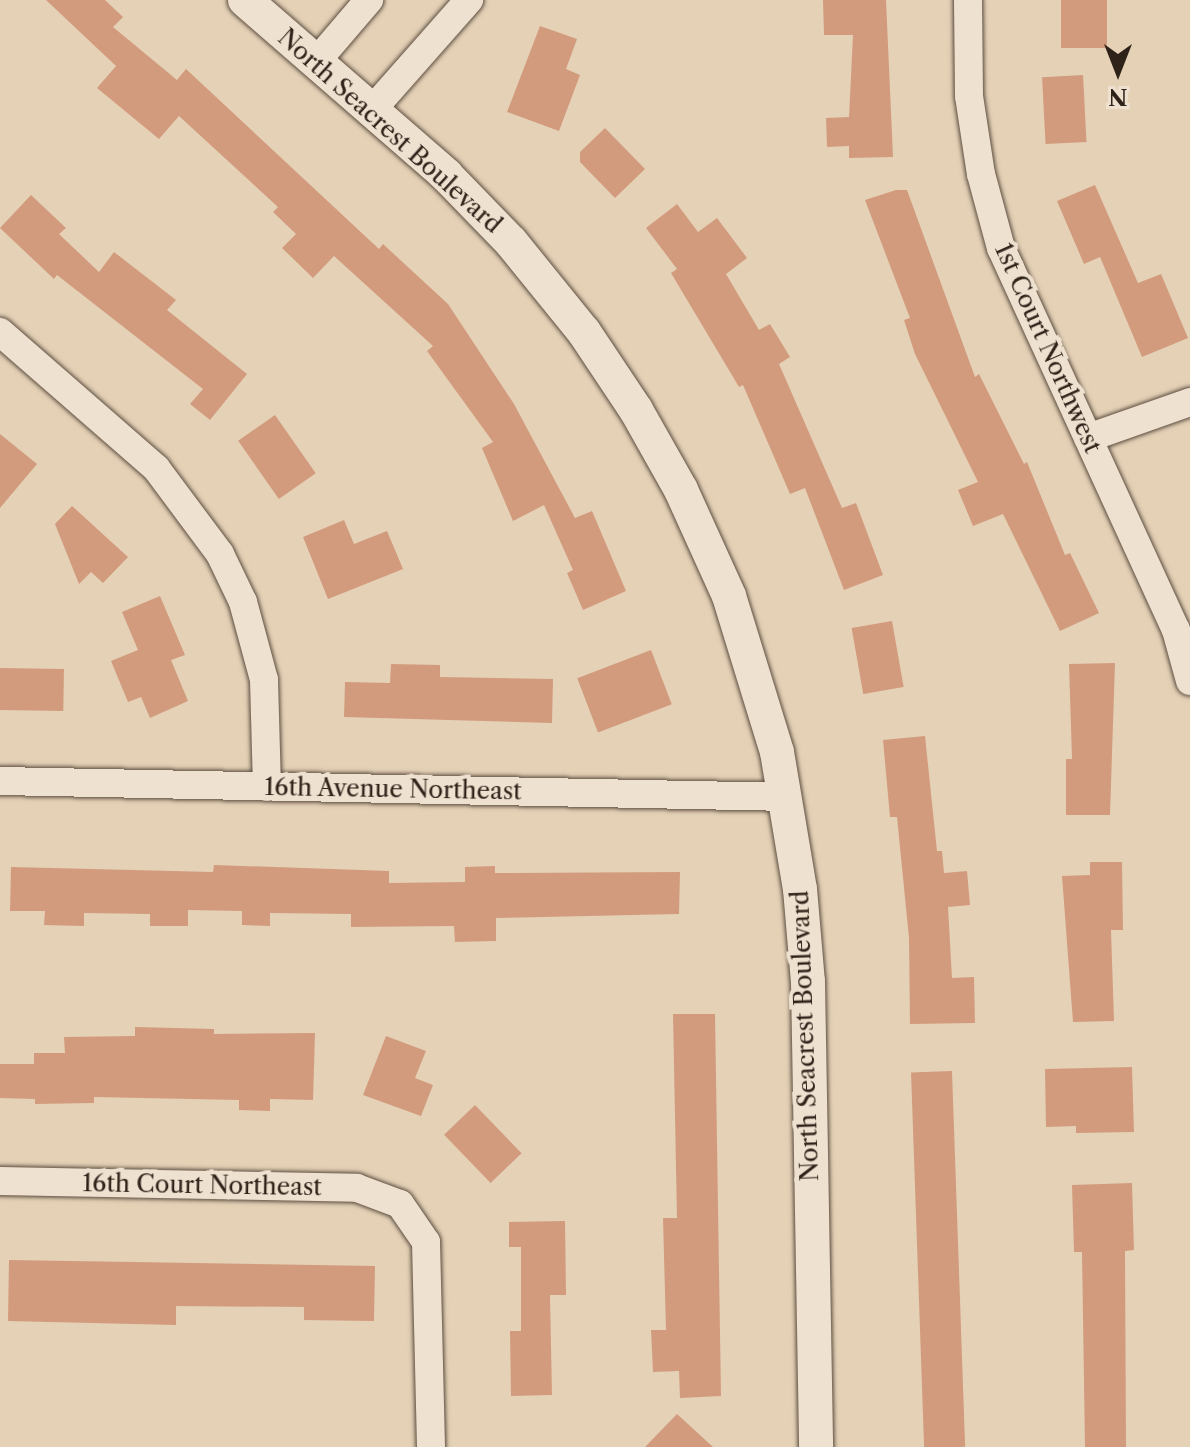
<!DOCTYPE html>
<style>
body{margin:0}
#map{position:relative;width:1190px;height:1447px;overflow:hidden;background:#e5d1b6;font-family:"Libre Caslon Text",serif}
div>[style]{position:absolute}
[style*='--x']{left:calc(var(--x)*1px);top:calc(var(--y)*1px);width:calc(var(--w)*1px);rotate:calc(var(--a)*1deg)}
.building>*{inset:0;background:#d29b7e;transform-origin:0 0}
.roads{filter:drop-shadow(0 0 2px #5c4e40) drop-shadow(0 0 2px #5c4e40)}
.minor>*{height:28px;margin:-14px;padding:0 14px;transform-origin:14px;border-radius:14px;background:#eee1d0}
.tertiary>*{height:34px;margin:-17px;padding:0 17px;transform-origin:17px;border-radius:17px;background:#eee1d0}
span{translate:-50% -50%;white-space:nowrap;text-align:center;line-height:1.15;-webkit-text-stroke:8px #eee1d0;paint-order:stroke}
.street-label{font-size:24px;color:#2f2219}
.north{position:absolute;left:1078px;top:32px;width:80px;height:80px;-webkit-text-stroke:6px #eee1d0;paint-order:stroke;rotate:180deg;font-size:22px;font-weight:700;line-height:32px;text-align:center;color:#2f2219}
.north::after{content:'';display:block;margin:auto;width:28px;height:36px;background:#2f2219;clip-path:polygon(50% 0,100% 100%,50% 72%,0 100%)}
</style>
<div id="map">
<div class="building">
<div style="clip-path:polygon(46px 0,105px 0,123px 17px,113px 27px,177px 80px,186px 69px,379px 249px,383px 244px,448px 304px,514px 404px,575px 518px,592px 511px,626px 591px,583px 610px,567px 573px,573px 570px,544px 505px,513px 521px,482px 448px,493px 442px,427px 351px,433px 346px,334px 256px,313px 278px,282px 248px,296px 234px,273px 212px,278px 207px,179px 116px,159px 139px,97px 88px,116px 66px)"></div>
<div style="clip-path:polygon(823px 0,886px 0,893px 157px,849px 158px,849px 146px,827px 147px,826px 118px,849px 117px,853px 35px,824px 35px)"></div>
<div style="left:1061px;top:0;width:46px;height:48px"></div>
<div style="clip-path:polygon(540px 26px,577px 39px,566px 69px,580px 75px,559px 131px,507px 112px)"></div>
<div style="left:1083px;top:75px;width:67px;height:41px;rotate:87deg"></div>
<div style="clip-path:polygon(605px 128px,645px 169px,615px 198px,580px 162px,580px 152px)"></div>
<div style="clip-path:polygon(1095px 185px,1138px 283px,1161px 274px,1188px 338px,1142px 357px,1100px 257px,1084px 264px,1057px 201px)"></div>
<div style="clip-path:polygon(896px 190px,907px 190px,975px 377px,979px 374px,1024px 464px,1027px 462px,1065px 555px,1070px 553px,1099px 613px,1060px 631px,1003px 514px,973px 526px,958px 490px,978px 482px,915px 354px,904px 320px,910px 318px,865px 200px)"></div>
<div style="clip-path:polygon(31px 195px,66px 228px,59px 234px,99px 272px,114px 252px,176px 300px,167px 310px,247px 374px,210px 420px,190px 404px,203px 389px,57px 275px,54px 279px,0 228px)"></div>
<div style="clip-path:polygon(677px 204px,698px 232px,717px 218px,747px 258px,726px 274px,759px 330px,770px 324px,790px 357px,779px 364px,842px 508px,856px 503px,883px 575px,844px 590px,805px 488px,790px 494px,743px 385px,739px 387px,671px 273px,677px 269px,646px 228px)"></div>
<div style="left:275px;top:415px;width:71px;height:45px;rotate:55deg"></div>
<div style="clip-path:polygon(0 434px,37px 464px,0 508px)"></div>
<div style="clip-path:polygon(72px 506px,128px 557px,103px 583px,91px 572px,79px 584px,55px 524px)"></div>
<div style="clip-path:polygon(344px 520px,354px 544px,387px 531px,403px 569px,328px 599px,303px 537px)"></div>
<div style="clip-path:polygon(160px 596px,185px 655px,171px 660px,188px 701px,150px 718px,141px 697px,128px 702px,111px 661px,138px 650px,122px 612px)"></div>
<div style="left:892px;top:621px;width:67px;height:41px;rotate:80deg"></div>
<div style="left:651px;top:650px;width:58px;height:79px;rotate:69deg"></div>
<div style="clip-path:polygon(1115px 663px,1110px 815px,1066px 815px,1066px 759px,1072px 759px,1069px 664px)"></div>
<div style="clip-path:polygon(391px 664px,440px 665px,440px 677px,553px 679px,552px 723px,344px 717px,345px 682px,390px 683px)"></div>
<div style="left:0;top:668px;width:64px;height:42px;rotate:1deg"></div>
<div style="clip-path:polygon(925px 736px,937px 851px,942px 851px,944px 873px,967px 871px,970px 905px,948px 907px,952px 978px,974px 977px,975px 1023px,910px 1024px,909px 938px,897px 817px,890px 817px,883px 740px)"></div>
<div style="clip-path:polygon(1090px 862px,1122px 862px,1123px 930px,1111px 930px,1114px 1021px,1073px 1022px,1062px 876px,1090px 875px)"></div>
<div style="clip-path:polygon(214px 865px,389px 871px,389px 883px,465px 882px,465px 867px,495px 866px,495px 873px,680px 872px,679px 914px,496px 918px,496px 941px,455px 942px,454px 926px,351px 927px,351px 914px,270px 913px,270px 926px,242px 925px,242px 911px,188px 910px,188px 926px,150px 926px,150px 914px,84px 913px,84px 926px,44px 925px,45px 911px,10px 911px,11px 867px,213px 872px)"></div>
<div style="clip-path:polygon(673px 1014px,715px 1014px,721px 1396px,680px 1398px,679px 1371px,653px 1372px,651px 1330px,666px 1330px,663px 1218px,677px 1218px)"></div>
<div style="clip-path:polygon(135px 1027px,214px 1029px,214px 1034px,315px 1033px,313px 1100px,270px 1099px,270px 1111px,239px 1110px,239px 1100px,94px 1097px,94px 1103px,35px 1104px,35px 1099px,0 1098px,0 1064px,34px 1064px,34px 1053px,65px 1053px,64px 1037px,135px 1036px)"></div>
<div style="clip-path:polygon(386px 1036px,426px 1051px,415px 1078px,433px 1085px,421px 1116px,363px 1095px)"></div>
<div style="clip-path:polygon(1132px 1067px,1134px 1132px,1076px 1133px,1076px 1126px,1046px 1127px,1045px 1069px)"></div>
<div style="left:952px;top:1071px;width:376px;height:41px;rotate:88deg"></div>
<div style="left:475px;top:1105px;width:67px;height:43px;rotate:46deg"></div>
<div style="clip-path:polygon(1132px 1183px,1134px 1250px,1125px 1251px,1126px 1447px,1085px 1447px,1082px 1252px,1074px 1252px,1072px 1185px)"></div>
<div style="clip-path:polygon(565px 1221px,566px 1295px,550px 1295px,552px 1395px,511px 1396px,510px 1331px,521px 1331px,521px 1247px,509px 1247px,509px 1222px)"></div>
<div style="clip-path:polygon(9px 1260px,375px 1266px,374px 1321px,304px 1320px,304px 1307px,176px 1306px,176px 1325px,8px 1321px)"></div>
<div style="clip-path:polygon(677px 1414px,713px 1447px,645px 1447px)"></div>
</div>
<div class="roads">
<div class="minor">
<div style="--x:968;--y:0;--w:96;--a:89.4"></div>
<div style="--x:969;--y:96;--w:79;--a:81.3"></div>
<div style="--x:981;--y:174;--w:77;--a:74.9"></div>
<div style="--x:1001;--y:248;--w:420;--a:65.4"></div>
<div style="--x:1176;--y:630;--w:53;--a:74.6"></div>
<div style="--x:316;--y:62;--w:82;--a:-49.5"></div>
<div style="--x:372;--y:110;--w:147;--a:-48.6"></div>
<div style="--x:0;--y:332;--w:207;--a:41.1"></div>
<div style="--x:156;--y:468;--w:107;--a:53.3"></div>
<div style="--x:220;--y:554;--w:53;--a:64.4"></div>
<div style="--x:243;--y:602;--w:81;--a:74.9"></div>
<div style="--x:264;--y:680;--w:107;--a:88.4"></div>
<div style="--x:1088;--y:438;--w:108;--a:-19.4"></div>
<div style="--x:0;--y:781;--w:787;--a:1.16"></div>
<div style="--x:0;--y:1181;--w:357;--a:1.1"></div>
<div style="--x:357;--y:1188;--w:46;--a:20.4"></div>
<div style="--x:400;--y:1204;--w:46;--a:55.6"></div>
<div style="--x:426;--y:1242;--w:205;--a:88.6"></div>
</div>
<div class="tertiary">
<div style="--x:245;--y:0;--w:267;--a:41"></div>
<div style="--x:446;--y:175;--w:93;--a:45.9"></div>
<div style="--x:511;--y:242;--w:116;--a:51"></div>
<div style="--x:584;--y:332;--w:94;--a:56.3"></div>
<div style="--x:636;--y:410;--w:92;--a:60.6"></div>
<div style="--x:681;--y:490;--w:116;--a:65.6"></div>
<div style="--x:729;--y:596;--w:163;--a:72.9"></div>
<div style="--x:777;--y:752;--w:139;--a:80.5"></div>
<div style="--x:800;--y:889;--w:93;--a:85.1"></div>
<div style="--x:808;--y:982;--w:465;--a:89"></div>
</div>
</div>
<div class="street-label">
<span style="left:390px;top:131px;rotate:42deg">North Seacrest Boulevard</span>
<span style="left:1048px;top:348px;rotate:66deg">1st Court Northwest</span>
<span style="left:393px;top:789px;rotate:1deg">16th Avenue Northeast</span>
<span style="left:805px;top:1036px;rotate:-92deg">North Seacrest Boulevard</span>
<span style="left:202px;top:1185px;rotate:1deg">16th Court Northeast</span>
</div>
<div class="north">N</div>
</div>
